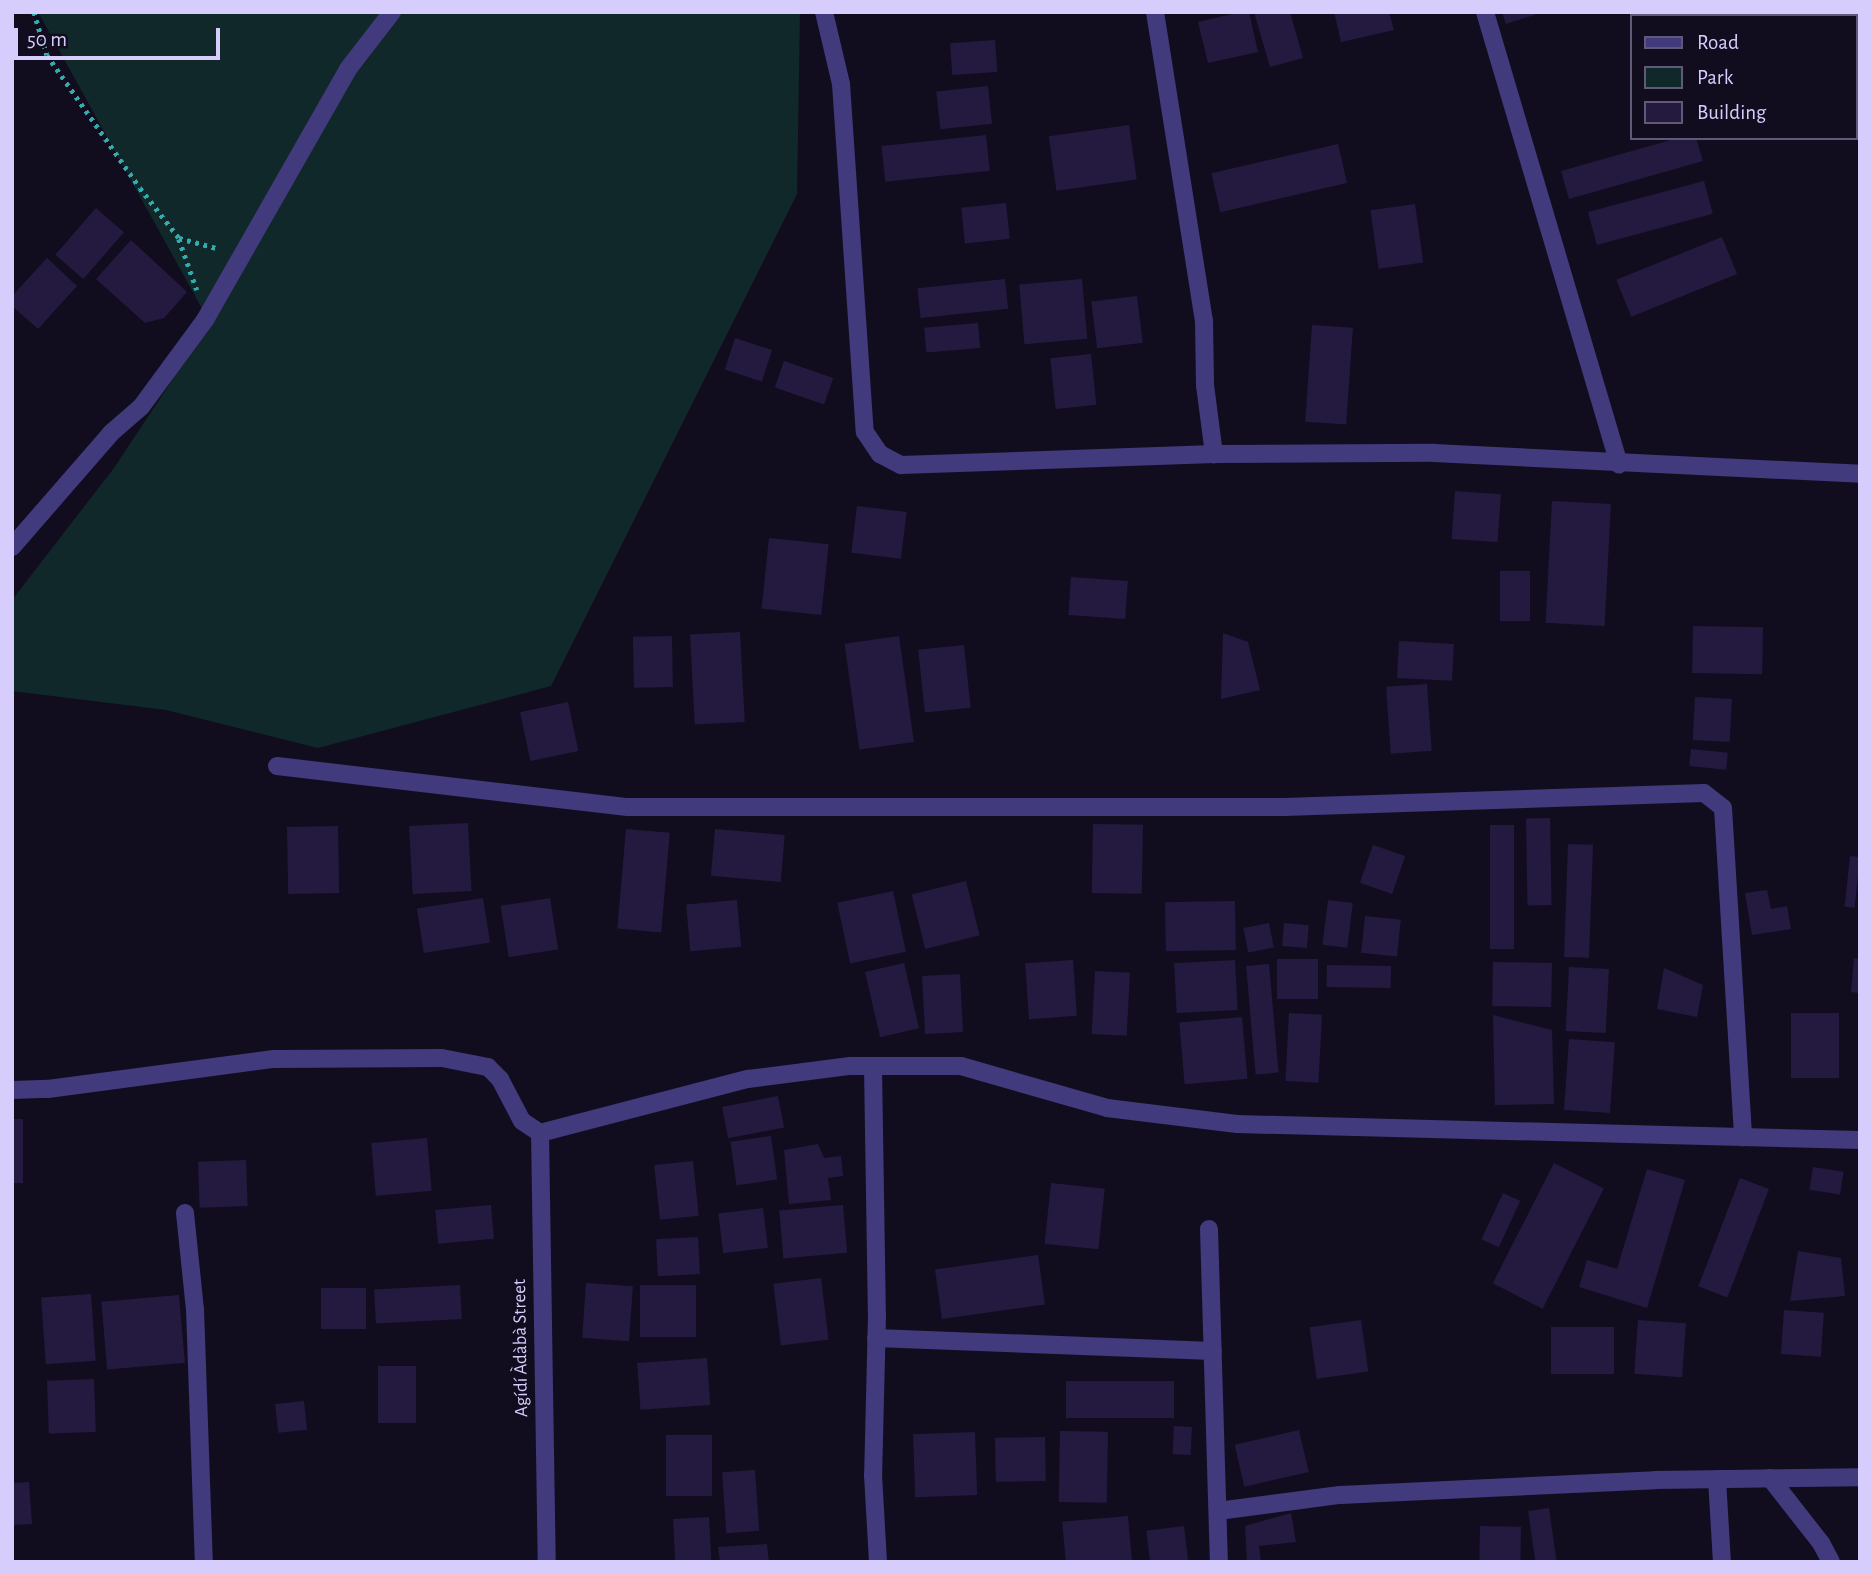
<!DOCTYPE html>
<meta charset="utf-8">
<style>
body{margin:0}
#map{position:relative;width:1872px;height:1574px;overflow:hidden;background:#110d1f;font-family:"Alegreya Sans",sans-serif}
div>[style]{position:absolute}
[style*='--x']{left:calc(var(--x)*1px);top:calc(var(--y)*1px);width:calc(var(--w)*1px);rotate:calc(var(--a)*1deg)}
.green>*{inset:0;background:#102829}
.building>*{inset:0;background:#241a3f;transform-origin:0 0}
.path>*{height:4.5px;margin-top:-2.25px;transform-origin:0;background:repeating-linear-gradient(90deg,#32acad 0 3.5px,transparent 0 8.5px)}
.minor>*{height:18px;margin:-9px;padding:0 9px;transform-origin:9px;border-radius:9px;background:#413a7c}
span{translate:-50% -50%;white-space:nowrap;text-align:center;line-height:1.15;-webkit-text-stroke:7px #110d1f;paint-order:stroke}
.street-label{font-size:19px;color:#d6cdfd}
.frame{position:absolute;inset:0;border:14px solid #d6cdfd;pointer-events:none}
.legend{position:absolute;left:1630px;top:14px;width:228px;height:126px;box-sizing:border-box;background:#110d1f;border:2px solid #605a78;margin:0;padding:9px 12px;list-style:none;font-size:21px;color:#d6cdfd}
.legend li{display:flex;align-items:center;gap:14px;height:35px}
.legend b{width:35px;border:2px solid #605a78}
.scale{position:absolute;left:14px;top:28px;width:206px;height:32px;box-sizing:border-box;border:4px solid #d6cdfd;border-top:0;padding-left:9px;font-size:21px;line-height:24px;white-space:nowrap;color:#d6cdfd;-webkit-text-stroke:5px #110d1f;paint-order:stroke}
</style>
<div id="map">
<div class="green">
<div style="clip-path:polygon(38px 12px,800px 12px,797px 194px,551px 686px,318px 748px,166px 710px,12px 691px,12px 600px,114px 468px,210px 323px)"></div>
</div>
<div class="building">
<div style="clip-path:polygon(1241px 12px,1249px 12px,1258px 52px,1208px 63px,1198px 22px)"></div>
<div style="clip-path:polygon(1254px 12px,1290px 12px,1303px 58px,1270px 67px)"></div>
<div style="clip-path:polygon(1334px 12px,1389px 12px,1394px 30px,1341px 42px)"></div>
<div style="clip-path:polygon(1502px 12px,1540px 12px,1540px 13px,1506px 24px)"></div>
<div style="left:995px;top:40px;width:32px;height:45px;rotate:86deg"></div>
<div style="left:988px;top:86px;width:38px;height:52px;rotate:84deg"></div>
<div style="left:1129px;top:125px;width:55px;height:81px;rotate:82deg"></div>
<div style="left:986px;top:135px;width:36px;height:105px;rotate:84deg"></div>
<div style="clip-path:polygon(1678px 138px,1696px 138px,1703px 161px,1569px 199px,1561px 171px)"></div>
<div style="left:1338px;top:144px;width:40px;height:130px;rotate:77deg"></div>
<div style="left:1704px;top:181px;width:34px;height:120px;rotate:75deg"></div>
<div style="left:1006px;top:203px;width:36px;height:45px;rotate:84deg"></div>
<div style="left:1415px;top:204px;width:59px;height:45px;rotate:82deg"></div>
<div style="left:96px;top:208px;width:37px;height:62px;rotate:41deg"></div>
<div style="left:1722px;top:237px;width:40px;height:114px;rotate:68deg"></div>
<div style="clip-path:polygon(131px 240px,187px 292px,164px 318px,145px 323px,96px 279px)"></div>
<div style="clip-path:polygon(47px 258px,77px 286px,38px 329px,12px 306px,12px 296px)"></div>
<div style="left:1005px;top:279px;width:30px;height:88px;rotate:84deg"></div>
<div style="left:1082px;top:279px;width:60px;height:63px;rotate:85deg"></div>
<div style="left:1137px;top:296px;width:47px;height:46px;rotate:83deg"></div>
<div style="left:978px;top:323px;width:25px;height:54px;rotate:85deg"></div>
<div style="left:1312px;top:325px;width:41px;height:97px;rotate:4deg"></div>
<div style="left:735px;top:338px;width:39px;height:33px;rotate:18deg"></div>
<div style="left:1091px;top:354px;width:51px;height:41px;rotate:84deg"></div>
<div style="left:784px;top:361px;width:52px;height:28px;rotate:19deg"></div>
<div style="left:1455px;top:491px;width:46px;height:48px;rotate:4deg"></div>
<div style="left:1552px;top:501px;width:59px;height:122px;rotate:3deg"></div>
<div style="left:857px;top:506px;width:50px;height:47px;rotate:7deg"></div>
<div style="left:769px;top:538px;width:60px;height:71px;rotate:6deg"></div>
<div style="left:1500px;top:571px;width:30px;height:50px"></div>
<div style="left:1071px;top:577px;width:57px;height:38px;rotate:4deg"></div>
<div style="left:1693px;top:626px;width:70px;height:47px;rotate:1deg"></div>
<div style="left:740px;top:632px;width:90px;height:50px;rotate:87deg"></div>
<div style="clip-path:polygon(1223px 633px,1248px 642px,1260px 690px,1221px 699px)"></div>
<div style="left:672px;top:636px;width:51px;height:39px;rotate:89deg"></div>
<div style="left:899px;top:636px;width:107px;height:55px;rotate:82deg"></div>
<div style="left:1399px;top:641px;width:55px;height:37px;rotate:3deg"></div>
<div style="left:964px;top:645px;width:63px;height:46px;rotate:84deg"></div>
<div style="left:1427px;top:684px;width:67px;height:41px;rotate:86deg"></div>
<div style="left:1695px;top:697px;width:37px;height:43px;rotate:3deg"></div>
<div style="left:568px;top:702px;width:50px;height:49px;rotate:78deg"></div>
<div style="left:1691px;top:749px;width:37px;height:17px;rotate:6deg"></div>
<div style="left:1550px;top:818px;width:87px;height:24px;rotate:89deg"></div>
<div style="left:468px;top:823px;width:68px;height:59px;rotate:87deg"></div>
<div style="left:1093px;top:824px;width:50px;height:69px;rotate:1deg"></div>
<div style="left:1490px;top:825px;width:24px;height:124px"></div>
<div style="left:338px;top:826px;width:67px;height:51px;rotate:89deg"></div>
<div style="left:626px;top:829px;width:44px;height:100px;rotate:5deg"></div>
<div style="left:715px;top:829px;width:70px;height:47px;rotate:5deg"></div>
<div style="left:1568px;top:844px;width:25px;height:113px;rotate:2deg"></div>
<div style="left:1373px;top:845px;width:34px;height:40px;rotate:19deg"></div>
<div style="left:1850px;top:856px;width:10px;height:51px;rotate:6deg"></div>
<div style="left:966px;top:881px;width:56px;height:56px;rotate:76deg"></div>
<div style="clip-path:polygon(1767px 890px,1771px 909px,1787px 906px,1791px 929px,1752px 935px,1745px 893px)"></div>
<div style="left:893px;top:891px;width:62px;height:57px;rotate:78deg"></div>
<div style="left:483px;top:898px;width:45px;height:67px;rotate:81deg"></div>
<div style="left:550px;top:898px;width:52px;height:50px;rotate:81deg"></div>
<div style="left:737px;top:900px;width:47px;height:51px;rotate:85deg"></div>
<div style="left:1328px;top:900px;width:25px;height:45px;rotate:7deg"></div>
<div style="left:1235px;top:901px;width:49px;height:70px;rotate:89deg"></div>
<div style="left:1365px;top:916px;width:36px;height:37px;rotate:6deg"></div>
<div style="left:1269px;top:923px;width:25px;height:26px;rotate:79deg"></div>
<div style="left:1284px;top:923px;width:25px;height:23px;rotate:5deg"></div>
<div style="clip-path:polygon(1854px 958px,1860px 959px,1860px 993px,1851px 992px)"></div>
<div style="left:1277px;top:959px;width:41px;height:40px"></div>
<div style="left:1073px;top:960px;width:56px;height:48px;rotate:86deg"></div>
<div style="left:1235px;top:960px;width:50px;height:61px;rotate:87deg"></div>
<div style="left:1493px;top:962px;width:59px;height:44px;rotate:1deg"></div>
<div style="left:904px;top:963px;width:67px;height:40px;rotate:77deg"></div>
<div style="left:1269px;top:964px;width:109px;height:23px;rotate:85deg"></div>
<div style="left:1327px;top:965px;width:64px;height:22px;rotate:1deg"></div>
<div style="left:1569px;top:967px;width:40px;height:64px;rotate:3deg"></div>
<div style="clip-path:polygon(1664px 968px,1703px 985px,1697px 1017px,1657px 1009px)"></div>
<div style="left:1095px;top:971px;width:35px;height:63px;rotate:3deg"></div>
<div style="left:960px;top:974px;width:58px;height:38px;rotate:87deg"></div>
<div style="left:1289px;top:1013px;width:33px;height:68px;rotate:3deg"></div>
<div style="left:1791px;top:1013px;width:48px;height:65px"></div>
<div style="clip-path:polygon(1493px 1015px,1552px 1030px,1554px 1104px,1495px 1105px)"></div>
<div style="left:1242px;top:1017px;width:62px;height:63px;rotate:85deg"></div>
<div style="left:1569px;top:1039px;width:46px;height:71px;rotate:4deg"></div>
<div style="left:778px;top:1096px;width:32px;height:57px;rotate:79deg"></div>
<div style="left:12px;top:1119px;width:11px;height:64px"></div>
<div style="left:771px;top:1136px;width:44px;height:41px;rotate:82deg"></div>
<div style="left:427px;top:1138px;width:53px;height:56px;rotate:85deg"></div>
<div style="clip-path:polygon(818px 1144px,824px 1158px,841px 1156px,843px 1176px,828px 1178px,831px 1200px,789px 1204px,784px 1150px)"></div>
<div style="left:246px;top:1160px;width:46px;height:48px;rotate:88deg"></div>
<div style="left:693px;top:1161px;width:55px;height:39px;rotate:84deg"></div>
<div style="left:1554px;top:1163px;width:56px;height:135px;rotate:27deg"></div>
<div style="left:1813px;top:1167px;width:31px;height:23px;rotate:9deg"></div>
<div style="clip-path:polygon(1647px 1169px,1685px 1180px,1647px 1308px,1579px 1287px,1587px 1260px,1617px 1269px)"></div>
<div style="left:1740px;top:1178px;width:31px;height:116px;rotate:21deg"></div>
<div style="left:1051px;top:1183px;width:54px;height:61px;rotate:6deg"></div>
<div style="left:1503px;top:1193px;width:19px;height:51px;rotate:25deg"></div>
<div style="left:491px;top:1205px;width:34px;height:56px;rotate:85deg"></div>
<div style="left:843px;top:1205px;width:48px;height:64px;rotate:85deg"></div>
<div style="left:763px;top:1208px;width:40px;height:45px;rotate:83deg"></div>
<div style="left:698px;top:1237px;width:37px;height:42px;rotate:87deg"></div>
<div style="clip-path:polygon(1798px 1251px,1841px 1258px,1845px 1296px,1790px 1301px)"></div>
<div style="left:1038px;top:1255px;width:50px;height:104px;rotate:82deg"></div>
<div style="left:821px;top:1278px;width:62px;height:48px;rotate:83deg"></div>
<div style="left:586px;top:1283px;width:47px;height:55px;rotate:4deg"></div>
<div style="left:460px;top:1285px;width:34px;height:86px;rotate:87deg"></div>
<div style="left:640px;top:1285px;width:56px;height:52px"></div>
<div style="left:321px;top:1288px;width:45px;height:41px"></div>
<div style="left:91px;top:1294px;width:67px;height:50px;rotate:86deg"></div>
<div style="left:179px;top:1295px;width:68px;height:78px;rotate:85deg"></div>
<div style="left:1784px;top:1310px;width:40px;height:44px;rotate:4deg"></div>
<div style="left:1361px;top:1320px;width:52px;height:52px;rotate:82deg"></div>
<div style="left:1638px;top:1320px;width:48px;height:54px;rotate:4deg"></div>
<div style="left:1551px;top:1327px;width:63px;height:47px"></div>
<div style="left:707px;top:1358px;width:47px;height:70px;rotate:86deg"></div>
<div style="left:378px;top:1366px;width:38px;height:57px"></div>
<div style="left:94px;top:1379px;width:53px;height:47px;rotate:88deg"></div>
<div style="left:1066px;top:1381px;width:108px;height:37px"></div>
<div style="left:304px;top:1401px;width:29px;height:29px;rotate:84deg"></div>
<div style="left:1174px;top:1426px;width:18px;height:28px;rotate:3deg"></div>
<div style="left:1299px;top:1430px;width:43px;height:66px;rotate:77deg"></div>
<div style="left:1060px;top:1431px;width:48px;height:71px;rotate:1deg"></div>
<div style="left:975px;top:1432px;width:63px;height:62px;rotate:88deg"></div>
<div style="left:712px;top:1435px;width:61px;height:46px;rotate:90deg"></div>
<div style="left:1045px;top:1437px;width:44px;height:50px;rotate:89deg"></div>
<div style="left:755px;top:1470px;width:61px;height:33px;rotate:86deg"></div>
<div style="clip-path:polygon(29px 1482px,32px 1524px,12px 1525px,12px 1483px)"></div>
<div style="left:1549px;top:1508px;width:55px;height:21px;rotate:82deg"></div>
<div style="clip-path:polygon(1291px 1513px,1296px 1542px,1259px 1546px,1261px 1562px,1247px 1562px,1245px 1526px)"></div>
<div style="left:1128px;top:1516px;width:46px;height:66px;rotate:85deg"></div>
<div style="left:709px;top:1517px;width:45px;height:36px;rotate:87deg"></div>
<div style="left:1184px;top:1526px;width:35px;height:38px;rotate:83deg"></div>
<div style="left:1480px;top:1526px;width:41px;height:36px;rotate:1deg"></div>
<div style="clip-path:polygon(767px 1544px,769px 1562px,720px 1562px,718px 1547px)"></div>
</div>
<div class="path">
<div style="--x:34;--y:12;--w:45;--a:73.2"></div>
<div style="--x:47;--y:55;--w:162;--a:55"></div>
<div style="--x:140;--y:188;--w:63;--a:52"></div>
<div style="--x:179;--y:238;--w:42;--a:15"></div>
<div style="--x:179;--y:239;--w:54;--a:70.6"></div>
</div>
<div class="minor">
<div style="--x:824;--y:12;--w:74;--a:76.7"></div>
<div style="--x:841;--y:84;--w:349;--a:86.1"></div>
<div style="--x:865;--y:432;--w:27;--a:56"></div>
<div style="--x:880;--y:454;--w:24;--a:28"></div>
<div style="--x:901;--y:465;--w:313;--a:-2"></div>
<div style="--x:1214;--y:454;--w:220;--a:-0.3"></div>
<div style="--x:1434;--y:453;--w:427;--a:2.8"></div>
<div style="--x:1155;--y:12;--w:313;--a:81"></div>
<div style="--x:1204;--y:321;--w:64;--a:89.1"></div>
<div style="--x:1205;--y:385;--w:70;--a:82.6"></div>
<div style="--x:1485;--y:12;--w:472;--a:73.5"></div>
<div style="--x:12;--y:547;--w:151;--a:-49"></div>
<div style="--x:111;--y:433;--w:40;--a:-41"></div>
<div style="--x:141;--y:407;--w:108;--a:-53.7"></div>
<div style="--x:205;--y:320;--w:289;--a:-60.3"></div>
<div style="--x:348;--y:69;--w:72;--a:-52.3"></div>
<div style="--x:277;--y:766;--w:353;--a:6.7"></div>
<div style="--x:628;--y:807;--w:656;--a:0"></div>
<div style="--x:1284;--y:807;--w:420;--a:-1.9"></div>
<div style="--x:1704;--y:793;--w:24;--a:38"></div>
<div style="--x:1723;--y:808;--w:330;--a:86.5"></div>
<div style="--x:873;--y:1067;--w:249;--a:89.1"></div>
<div style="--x:877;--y:1316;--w:159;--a:91.4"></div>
<div style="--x:873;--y:1475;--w:87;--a:86.7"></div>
<div style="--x:12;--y:1090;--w:36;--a:-2"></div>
<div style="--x:48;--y:1089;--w:228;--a:-7.6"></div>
<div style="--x:274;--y:1059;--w:168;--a:-0.3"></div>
<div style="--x:442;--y:1058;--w:47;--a:11.1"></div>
<div style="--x:488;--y:1067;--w:17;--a:45"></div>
<div style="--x:500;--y:1079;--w:47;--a:62.4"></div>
<div style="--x:522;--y:1121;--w:22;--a:34"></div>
<div style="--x:540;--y:1133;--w:215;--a:-14.6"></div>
<div style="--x:748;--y:1079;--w:103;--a:-7.3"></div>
<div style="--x:850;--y:1066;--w:111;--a:0"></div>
<div style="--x:961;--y:1066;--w:152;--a:16"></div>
<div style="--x:1107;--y:1108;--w:131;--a:7"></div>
<div style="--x:1237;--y:1124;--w:623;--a:1.47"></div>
<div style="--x:540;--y:1133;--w:429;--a:89.1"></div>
<div style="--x:185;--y:1213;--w:97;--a:84.1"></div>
<div style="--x:195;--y:1309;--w:253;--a:88"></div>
<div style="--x:1209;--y:1229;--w:333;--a:88.3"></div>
<div style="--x:876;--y:1338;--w:337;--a:2.2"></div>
<div style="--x:1770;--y:1478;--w:83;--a:51.9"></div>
<div style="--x:1821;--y:1543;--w:21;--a:62"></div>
<div style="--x:1717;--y:1479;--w:83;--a:86.6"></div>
<div style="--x:1218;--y:1511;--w:123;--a:-7.5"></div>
<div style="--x:1340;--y:1495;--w:315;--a:-2.7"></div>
<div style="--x:1655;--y:1480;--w:205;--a:-0.8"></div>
</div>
<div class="street-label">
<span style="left:521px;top:1348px;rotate:-91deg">Agídí Àdàbà Street</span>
</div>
<div class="frame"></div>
<ul class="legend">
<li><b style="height:9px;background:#413a7c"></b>Road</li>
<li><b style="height:19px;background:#102829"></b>Park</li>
<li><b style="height:19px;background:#241a3f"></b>Building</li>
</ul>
<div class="scale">50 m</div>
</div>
